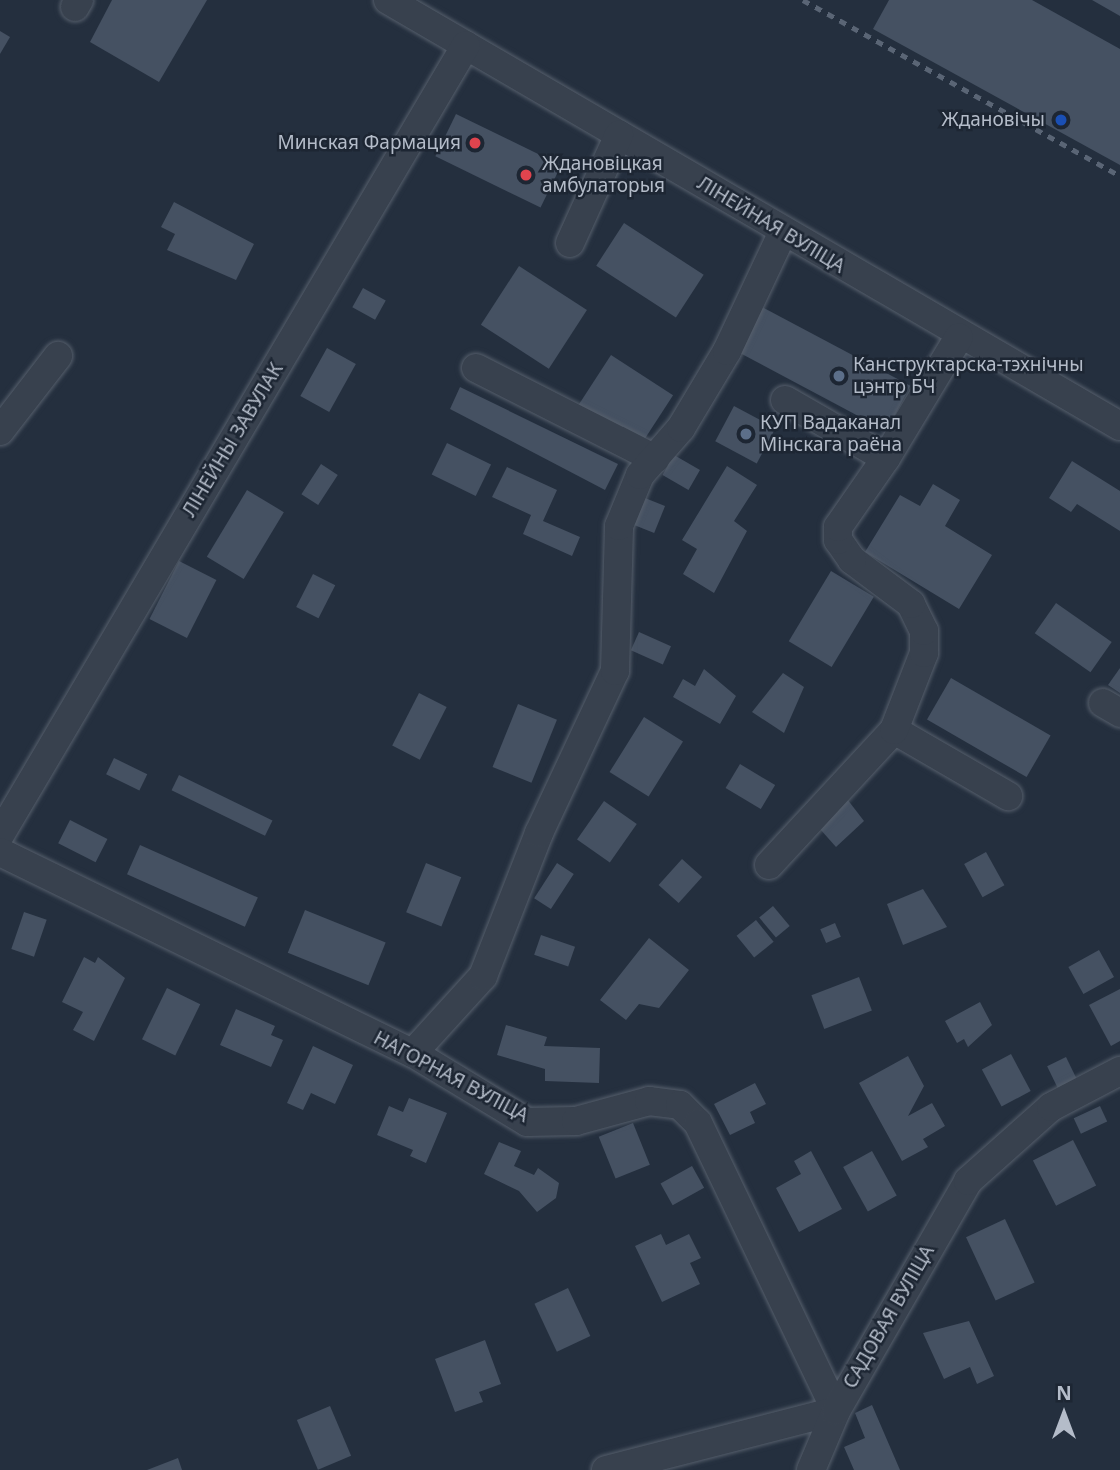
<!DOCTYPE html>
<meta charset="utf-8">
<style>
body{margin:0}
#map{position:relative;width:1120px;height:1470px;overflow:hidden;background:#242f3e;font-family:"Noto Sans",sans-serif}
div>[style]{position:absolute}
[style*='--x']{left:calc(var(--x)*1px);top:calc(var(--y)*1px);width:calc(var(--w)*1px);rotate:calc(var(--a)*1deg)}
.building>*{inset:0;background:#455162;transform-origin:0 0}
.roads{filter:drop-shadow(0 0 2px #565f6c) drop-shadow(0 0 2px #565f6c)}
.minor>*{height:28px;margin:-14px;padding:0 14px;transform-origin:14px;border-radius:14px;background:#38414e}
.rail>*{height:5px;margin-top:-2.5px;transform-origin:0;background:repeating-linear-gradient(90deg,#5a6575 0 7px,transparent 0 14px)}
.dots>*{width:19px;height:19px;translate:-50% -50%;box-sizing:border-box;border:4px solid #1d2633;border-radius:50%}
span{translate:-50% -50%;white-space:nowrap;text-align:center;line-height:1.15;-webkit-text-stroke:5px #1d2633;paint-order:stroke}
.poi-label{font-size:19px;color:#b4bcc9}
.right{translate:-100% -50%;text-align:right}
.left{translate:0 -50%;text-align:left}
.street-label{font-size:19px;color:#b4bcc9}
.north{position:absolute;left:1029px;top:1379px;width:70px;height:70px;-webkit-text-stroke:5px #1d2633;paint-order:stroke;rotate:0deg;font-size:19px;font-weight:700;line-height:28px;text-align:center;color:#b4bcc9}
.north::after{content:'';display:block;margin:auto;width:24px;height:32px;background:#b4bcc9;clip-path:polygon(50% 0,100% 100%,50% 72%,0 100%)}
</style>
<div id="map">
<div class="building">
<div style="clip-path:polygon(112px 0,207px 0,159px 82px,90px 42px)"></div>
<div style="clip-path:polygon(889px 0,1032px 0,1120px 49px,1120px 165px,873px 29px)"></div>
<div style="clip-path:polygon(1092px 0,1120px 0,1120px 16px)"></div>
<div style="clip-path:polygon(0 31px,10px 37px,0 54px)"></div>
<div style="left:456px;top:114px;width:117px;height:47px;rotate:26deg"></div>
<div style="clip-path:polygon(174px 202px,254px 244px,236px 280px,167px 250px,175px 234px,161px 227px)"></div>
<div style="left:624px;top:223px;width:95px;height:51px;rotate:33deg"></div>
<div style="left:519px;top:266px;width:81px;height:70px;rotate:33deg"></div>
<div style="left:363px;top:288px;width:26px;height:22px;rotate:29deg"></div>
<div style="left:762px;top:307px;width:168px;height:51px;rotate:28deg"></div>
<div style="left:327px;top:348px;width:33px;height:55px;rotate:29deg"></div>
<div style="left:611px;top:355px;width:74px;height:62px;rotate:33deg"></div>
<div style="clip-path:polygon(460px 387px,618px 464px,605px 490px,450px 409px)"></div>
<div style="left:734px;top:406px;width:47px;height:40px;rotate:28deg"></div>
<div style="left:447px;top:443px;width:49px;height:35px;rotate:26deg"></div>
<div style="left:674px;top:455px;width:30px;height:23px;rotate:30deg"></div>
<div style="clip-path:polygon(1072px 461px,1120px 491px,1120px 531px,1077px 504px,1071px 512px,1049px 498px)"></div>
<div style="left:321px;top:464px;width:20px;height:36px;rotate:33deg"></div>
<div style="clip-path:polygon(727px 466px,757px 485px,734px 521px,747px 531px,714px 593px,683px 574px,697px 549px,682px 540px)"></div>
<div style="clip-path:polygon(507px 467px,557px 490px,543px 521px,580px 537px,572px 556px,523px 534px,531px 515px,492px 497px)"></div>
<div style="clip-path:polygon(933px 484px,960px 500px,945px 526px,992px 555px,959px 609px,865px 552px,900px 495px,920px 506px)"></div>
<div style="left:247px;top:490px;width:43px;height:78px;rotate:31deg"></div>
<div style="left:640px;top:496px;width:27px;height:29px;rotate:22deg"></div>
<div style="left:179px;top:561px;width:42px;height:65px;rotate:27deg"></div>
<div style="left:831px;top:571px;width:50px;height:82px;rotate:31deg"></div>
<div style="left:313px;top:574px;width:25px;height:37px;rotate:27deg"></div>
<div style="left:1056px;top:603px;width:68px;height:37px;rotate:35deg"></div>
<div style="left:639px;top:632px;width:35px;height:20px;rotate:24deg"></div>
<div style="clip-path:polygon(1120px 668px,1120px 693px,1108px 685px)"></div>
<div style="clip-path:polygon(704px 669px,736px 696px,720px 724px,673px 697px,683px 679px,695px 686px)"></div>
<div style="clip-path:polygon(783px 673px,804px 687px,784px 733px,752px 712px)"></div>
<div style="left:951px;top:678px;width:115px;height:48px;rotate:30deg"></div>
<div style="left:419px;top:693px;width:31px;height:59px;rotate:27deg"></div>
<div style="left:518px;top:704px;width:42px;height:68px;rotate:22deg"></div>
<div style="left:644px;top:717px;width:46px;height:65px;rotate:32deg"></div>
<div style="left:114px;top:758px;width:37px;height:18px;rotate:26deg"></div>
<div style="left:740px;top:764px;width:41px;height:28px;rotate:31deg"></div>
<div style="left:179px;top:775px;width:104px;height:17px;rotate:26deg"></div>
<div style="clip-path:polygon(844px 795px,864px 821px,836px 847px,820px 829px)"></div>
<div style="left:604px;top:801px;width:40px;height:47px;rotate:35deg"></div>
<div style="left:70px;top:820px;width:42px;height:26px;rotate:27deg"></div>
<div style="left:140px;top:845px;width:129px;height:32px;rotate:24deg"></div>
<div style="left:986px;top:852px;width:38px;height:25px;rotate:61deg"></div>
<div style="left:682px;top:859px;width:27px;height:35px;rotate:42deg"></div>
<div style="left:426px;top:863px;width:38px;height:53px;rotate:22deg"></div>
<div style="left:557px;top:863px;width:20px;height:42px;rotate:33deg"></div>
<div style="clip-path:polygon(923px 889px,947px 927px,903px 945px,887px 904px)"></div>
<div style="left:773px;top:906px;width:26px;height:18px;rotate:50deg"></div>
<div style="left:305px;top:910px;width:87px;height:46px;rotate:22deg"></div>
<div style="left:24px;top:912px;width:24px;height:39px;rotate:19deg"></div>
<div style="left:756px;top:920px;width:28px;height:25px;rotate:51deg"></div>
<div style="left:835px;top:923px;width:15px;height:16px;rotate:67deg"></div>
<div style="left:541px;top:935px;width:36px;height:21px;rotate:19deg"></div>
<div style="clip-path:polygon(649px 938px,689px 970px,659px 1008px,639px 1004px,626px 1020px,600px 1000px)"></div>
<div style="left:1099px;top:950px;width:31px;height:35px;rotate:61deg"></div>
<div style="clip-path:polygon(84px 957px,95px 963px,98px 957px,125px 978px,94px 1041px,73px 1030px,83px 1012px,62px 1002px)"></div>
<div style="left:859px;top:977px;width:36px;height:51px;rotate:69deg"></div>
<div style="left:167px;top:988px;width:37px;height:57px;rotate:26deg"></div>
<div style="clip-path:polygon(1120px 989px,1120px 1041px,1111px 1046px,1089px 1005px)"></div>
<div style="clip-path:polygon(980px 1002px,992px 1025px,968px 1047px,964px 1039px,957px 1043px,945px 1021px)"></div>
<div style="clip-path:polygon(236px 1009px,275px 1026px,271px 1035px,283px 1040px,271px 1067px,220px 1045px)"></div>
<div style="clip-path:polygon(506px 1025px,547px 1037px,544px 1046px,600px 1048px,599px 1083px,545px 1081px,545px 1069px,497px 1055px)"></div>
<div style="clip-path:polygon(313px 1046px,353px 1065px,335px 1104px,311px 1093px,303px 1110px,287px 1103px)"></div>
<div style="left:1011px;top:1054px;width:42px;height:33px;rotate:62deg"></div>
<div style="clip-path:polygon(908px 1056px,924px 1086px,908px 1116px,932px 1103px,945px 1126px,923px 1139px,928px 1147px,902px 1161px,859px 1083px)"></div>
<div style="left:1066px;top:1057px;width:25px;height:21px;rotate:64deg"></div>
<div style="clip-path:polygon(755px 1083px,766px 1104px,750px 1112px,755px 1123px,730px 1135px,714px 1104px)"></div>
<div style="clip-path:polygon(409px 1098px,447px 1113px,426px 1163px,410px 1156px,413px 1150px,377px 1135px,389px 1106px,403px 1112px)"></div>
<div style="left:1100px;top:1106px;width:17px;height:29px;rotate:65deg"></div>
<div style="left:633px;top:1123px;width:45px;height:37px;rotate:68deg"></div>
<div style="left:1073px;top:1140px;width:51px;height:45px;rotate:63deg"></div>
<div style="clip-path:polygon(499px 1142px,521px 1151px,514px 1166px,534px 1175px,538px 1168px,559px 1183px,556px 1198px,537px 1212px,519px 1191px,484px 1174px)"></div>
<div style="clip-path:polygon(811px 1151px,842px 1209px,799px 1232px,776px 1188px,801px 1174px,794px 1161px)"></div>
<div style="left:872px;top:1151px;width:51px;height:33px;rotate:61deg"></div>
<div style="left:692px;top:1166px;width:25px;height:36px;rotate:61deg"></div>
<div style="left:1005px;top:1219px;width:70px;height:43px;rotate:65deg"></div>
<div style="clip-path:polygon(661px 1234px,666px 1245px,689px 1234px,701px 1258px,690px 1263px,700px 1284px,662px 1302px,635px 1246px)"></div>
<div style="left:568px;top:1288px;width:53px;height:37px;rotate:65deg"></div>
<div style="clip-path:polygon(969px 1321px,994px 1376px,977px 1384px,970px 1367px,944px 1379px,923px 1333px)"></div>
<div style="clip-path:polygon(485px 1340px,501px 1384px,479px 1392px,483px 1402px,455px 1412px,435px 1359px)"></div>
<div style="clip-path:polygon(872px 1405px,900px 1470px,854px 1470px,844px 1447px,865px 1438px,855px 1413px)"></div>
<div style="left:330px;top:1406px;width:54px;height:36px;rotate:67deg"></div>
<div style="clip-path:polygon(178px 1458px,182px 1470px,147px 1470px)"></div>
</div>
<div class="roads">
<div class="minor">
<div style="--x:388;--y:0;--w:847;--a:30.2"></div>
<div style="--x:75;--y:7;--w:8;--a:-60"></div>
<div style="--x:570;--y:243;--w:119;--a:-65.6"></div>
<div style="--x:476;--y:368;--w:201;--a:26.9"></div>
<div style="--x:785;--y:400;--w:116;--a:29.9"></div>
<div style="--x:886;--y:458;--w:141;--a:-58.9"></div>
<div style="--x:0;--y:431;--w:95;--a:-52.3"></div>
<div style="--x:1103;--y:703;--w:20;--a:30"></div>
<div style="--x:894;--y:730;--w:132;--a:30.1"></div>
<div style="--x:0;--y:835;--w:917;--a:-59.46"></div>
<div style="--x:0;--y:852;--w:459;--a:26"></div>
<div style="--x:413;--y:1053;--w:133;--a:31.2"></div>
<div style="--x:527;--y:1122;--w:49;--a:-1.2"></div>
<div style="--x:576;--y:1121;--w:76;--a:-15.3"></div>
<div style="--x:649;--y:1101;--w:31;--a:7"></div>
<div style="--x:680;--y:1105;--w:25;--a:45"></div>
<div style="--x:698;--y:1123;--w:319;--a:64.4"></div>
<div style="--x:769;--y:865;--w:184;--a:-47.2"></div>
<div style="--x:894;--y:730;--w:83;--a:-68.7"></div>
<div style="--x:924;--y:653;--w:22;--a:-90"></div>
<div style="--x:924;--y:631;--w:30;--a:-116"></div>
<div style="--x:911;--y:604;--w:74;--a:-143.3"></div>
<div style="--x:852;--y:560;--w:24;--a:-125"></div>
<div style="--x:838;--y:540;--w:13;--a:-90"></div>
<div style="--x:838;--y:527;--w:84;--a:-55.2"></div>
<div style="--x:413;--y:1053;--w:104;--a:-47.7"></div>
<div style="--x:483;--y:976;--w:154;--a:-68.6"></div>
<div style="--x:539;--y:833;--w:179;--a:-64.9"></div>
<div style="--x:615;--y:671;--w:145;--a:-88.4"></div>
<div style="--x:619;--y:526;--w:55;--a:-67.6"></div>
<div style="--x:640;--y:475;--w:62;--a:-48.9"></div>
<div style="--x:681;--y:428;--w:90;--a:-59.1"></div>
<div style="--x:727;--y:351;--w:132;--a:-64.8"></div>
<div style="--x:606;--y:1470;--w:237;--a:-14.4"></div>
<div style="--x:811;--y:1470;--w:64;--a:-67"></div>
<div style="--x:836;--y:1411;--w:265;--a:-60.1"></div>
<div style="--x:968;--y:1181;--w:111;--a:-41.7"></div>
<div style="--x:1051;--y:1107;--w:78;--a:-27.6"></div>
</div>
</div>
<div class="rail">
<div style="--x:803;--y:0;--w:363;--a:29"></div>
</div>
<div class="dots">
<div style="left:1061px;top:120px;background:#1a4fb4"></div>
<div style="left:475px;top:143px;background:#e0444e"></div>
<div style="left:526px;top:175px;background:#e0444e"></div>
<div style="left:839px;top:376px;background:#5c6f8a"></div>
<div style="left:746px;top:434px;background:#5c6f8a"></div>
</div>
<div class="poi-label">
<span class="right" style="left:1045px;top:120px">Ждановічы</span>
<span class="right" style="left:461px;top:143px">Минская Фармация</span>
<span class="left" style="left:542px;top:175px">Ждановіцкая<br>амбулаторыя</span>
<span class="left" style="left:853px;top:376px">Канструктарска-тэхнічны<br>цэнтр БЧ</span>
<span class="left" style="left:760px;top:434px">КУП Вадаканал<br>Мінскага раёна</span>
</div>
<div class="street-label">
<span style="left:771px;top:225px;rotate:31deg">ЛІНЕЙНАЯ ВУЛІЦА</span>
<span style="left:233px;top:440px;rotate:-59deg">ЛІНЕЙНЫ ЗАВУЛАК</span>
<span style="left:451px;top:1077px;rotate:28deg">НАГОРНАЯ ВУЛІЦА</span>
<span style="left:889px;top:1317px;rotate:-60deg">САДОВАЯ ВУЛІЦА</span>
</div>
<div class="north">N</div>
</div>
